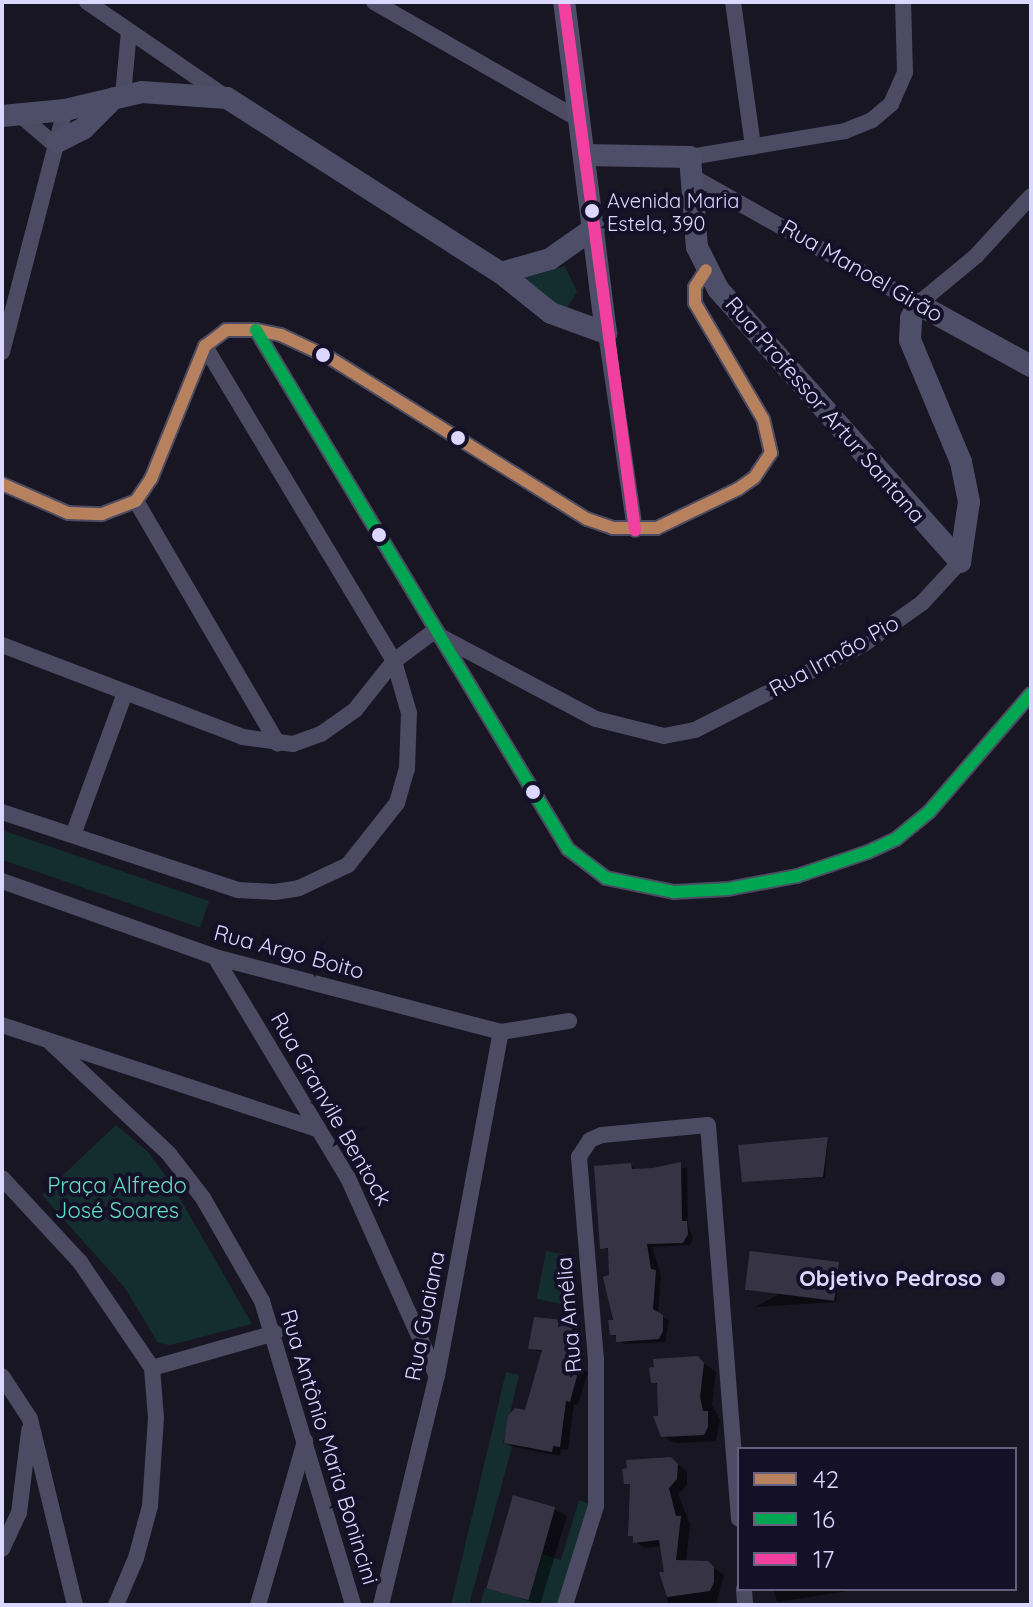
<!DOCTYPE html>
<meta charset="utf-8">
<style>
body{margin:0}
#map{position:relative;width:1033px;height:1607px;overflow:hidden;background:#181622;font-family:Quicksand,sans-serif}
div>[style]{position:absolute}
[style*='--x']{left:calc(var(--x)*1px);top:calc(var(--y)*1px);width:calc(var(--w)*1px);rotate:calc(var(--a)*1deg)}
.green>*{inset:0;background:#142e2f;transform-origin:0 0}
.shadow>*{inset:0;background:#0007}
.building>*{inset:0;background:#363444;transform-origin:0 0}
.street>*{height:16px;margin:-8px;padding:0 8px;transform-origin:8px;border-radius:8px;background:#4c4b63}
.secondary>*{height:22px;margin:-11px;padding:0 11px;transform-origin:11px;border-radius:11px;background:#4f4e69}
.bus-1>*{height:12px;margin:-6px;padding:0 6px;transform-origin:6px;border-radius:6px;background:#b6815c}
.bus-2>*{height:12px;margin:-6px;padding:0 6px;transform-origin:6px;border-radius:6px;background:#00a651}
.bus-3>*{height:12px;margin:-6px;padding:0 6px;transform-origin:6px;border-radius:6px;background:#f240a1}
.dots>*{width:22px;height:22px;translate:-50% -50%;box-sizing:border-box;border:4px solid #141028;border-radius:50%}
span{translate:-50% -50%;white-space:nowrap;text-align:center;line-height:1.15;-webkit-text-stroke:8px #141028;paint-order:stroke}
.bus-label{font-size:20px;color:#dcd7ff}
.left{translate:0 -50%;text-align:left}
.street-label{font-size:22px;color:#dcd7ff}
.park-label{font-size:22px;color:#63dfc1}
.poi-label{font-size:22px;color:#dcd7ff;font-weight:700}
.right{translate:-100% -50%;text-align:right}
.frame{position:absolute;inset:0;border:4px solid #dcd7ff;pointer-events:none}
.legend{position:absolute;left:737px;top:1447px;width:280px;height:144px;box-sizing:border-box;background:#141028;border:2px solid #64607e;margin:0;padding:10px 14px;list-style:none;font-size:24px;color:#dcd7ff}
.legend li{display:flex;align-items:center;gap:16px;height:40px}
.legend b{width:40px;border:2px solid #64607e}
</style>
<div id="map">
<div class="green">
<div style="clip-path:polygon(565px 266px,577px 292px,565px 311px,524px 278px)"></div>
<div style="left:2px;top:830px;width:219px;height:28px;rotate:19deg"></div>
<div style="clip-path:polygon(116px 1125px,148px 1152px,171px 1183px,252px 1324px,170px 1345px,158px 1343px,125px 1288px,42px 1195px)"></div>
<div style="left:546px;top:1251px;width:31px;height:49px;rotate:11deg"></div>
<div style="clip-path:polygon(506px 1372px,519px 1375px,503px 1443px,512px 1447px,469px 1605px,451px 1605px)"></div>
<div style="clip-path:polygon(579px 1500px,595px 1506px,564px 1605px,480px 1605px,485px 1588px,529px 1600px,542px 1554px,561px 1560px)"></div>
</div>
<div class="shadow">
<div style="clip-path:polygon(828px 1139px,825px 1178px,744px 1181px,741px 1146px)"></div>
<div style="clip-path:polygon(631px 1165px,637px 1171px,687px 1168px,688px 1224px,693px 1238px,690px 1245px,652px 1247px,661px 1276px,658px 1314px,669px 1321px,665px 1342px,624px 1344px,612px 1334px,611px 1251px,602px 1247px)"></div>
<div style="clip-path:polygon(839px 1264px,836px 1302px,754px 1307px)"></div>
<div style="clip-path:polygon(573px 1323px,581px 1327px,572px 1365px,588px 1372px,578px 1405px,574px 1404px,568px 1450px,561px 1449px,560px 1456px,514px 1447px,506px 1442px,527px 1412px,543px 1353px,530px 1348px)"></div>
<div style="clip-path:polygon(697px 1358px,716px 1372px,712px 1405px,720px 1420px,716px 1441px,675px 1443px,662px 1436px,659px 1385px,653px 1382px)"></div>
<div style="clip-path:polygon(671px 1459px,687px 1471px,687px 1485px,678px 1494px,690px 1524px,686px 1562px,707px 1563px,724px 1575px,716px 1605px,668px 1605px,662px 1546px,646px 1548px,635px 1542px,628px 1521px,632px 1486px,626px 1482px)"></div>
<div style="clip-path:polygon(554px 1509px,567px 1516px,540px 1605px,487px 1587px)"></div>
<div style="clip-path:polygon(774px 1589px,862px 1589px,777px 1602px)"></div>
</div>
<div class="building">
<div style="clip-path:polygon(828px 1137px,823px 1177px,742px 1182px,738px 1145px)"></div>
<div style="clip-path:polygon(681px 1162px,682px 1221px,687px 1221px,688px 1234px,683px 1243px,647px 1244px,651px 1269px,656px 1270px,653px 1309px,663px 1315px,663px 1331px,659px 1339px,616px 1342px,616px 1335px,610px 1335px,608px 1320px,613px 1320px,603px 1277px,609px 1275px,608px 1248px,600px 1249px,594px 1166px,631px 1163px,632px 1169px,653px 1168px)"></div>
<div style="left:839px;top:1262px;width:39px;height:90px;rotate:97deg"></div>
<div style="clip-path:polygon(534px 1317px,574px 1321px,565px 1361px,580px 1365px,570px 1402px,566px 1401px,560px 1447px,553px 1446px,552px 1452px,504px 1443px,508px 1416px,515px 1408px,525px 1410px,542px 1350px,528px 1349px)"></div>
<div style="clip-path:polygon(698px 1356px,704px 1363px,700px 1397px,703px 1411px,708px 1411px,708px 1427px,704px 1435px,661px 1437px,653px 1416px,658px 1416px,657px 1383px,651px 1383px,649px 1368px,654px 1367px,653px 1359px)"></div>
<div style="clip-path:polygon(671px 1457px,678px 1464px,677px 1479px,669px 1488px,676px 1516px,681px 1516px,676px 1560px,708px 1561px,714px 1567px,714px 1582px,710px 1591px,667px 1597px,659px 1572px,664px 1572px,659px 1540px,633px 1543px,633px 1536px,628px 1536px,630px 1484px,624px 1484px,622px 1469px,627px 1468px,626px 1460px)"></div>
<div style="left:513px;top:1495px;width:44px;height:97px;rotate:16deg"></div>
</div>
<div class="street">
<div style="--x:87;--y:2;--w:168;--a:34.4"></div>
<div style="--x:374;--y:2;--w:235;--a:29.8"></div>
<div style="--x:733;--y:2;--w:146;--a:82.1"></div>
<div style="--x:123;--y:95;--w:63;--a:-84.6"></div>
<div style="--x:20;--y:115;--w:48;--a:40.7"></div>
<div style="--x:690;--y:157;--w:157;--a:-9.5"></div>
<div style="--x:845;--y:131;--w:29;--a:-22"></div>
<div style="--x:872;--y:120;--w:25;--a:-40"></div>
<div style="--x:891;--y:104;--w:35;--a:-66"></div>
<div style="--x:905;--y:72;--w:70;--a:-91.6"></div>
<div style="--x:693;--y:177;--w:258;--a:29.4"></div>
<div style="--x:918;--y:304;--w:75;--a:-39.6"></div>
<div style="--x:976;--y:256;--w:81;--a:-47.5"></div>
<div style="--x:256;--y:330;--w:606;--a:58.99"></div>
<div style="--x:568;--y:849;--w:48;--a:37.3"></div>
<div style="--x:606;--y:878;--w:69;--a:11.6"></div>
<div style="--x:674;--y:892;--w:54;--a:-3.2"></div>
<div style="--x:728;--y:889;--w:70;--a:-10.7"></div>
<div style="--x:797;--y:876;--w:75;--a:-18.7"></div>
<div style="--x:868;--y:852;--w:31;--a:-25"></div>
<div style="--x:896;--y:839;--w:43;--a:-39.3"></div>
<div style="--x:929;--y:812;--w:156;--a:-49.2"></div>
<div style="--x:606;--y:333;--w:199;--a:81.6"></div>
<div style="--x:2;--y:352;--w:250;--a:-75.4"></div>
<div style="--x:2;--y:484;--w:72;--a:23.7"></div>
<div style="--x:68;--y:513;--w:34;--a:2"></div>
<div style="--x:102;--y:514;--w:36;--a:-21"></div>
<div style="--x:136;--y:501;--w:27;--a:-56"></div>
<div style="--x:151;--y:479;--w:144;--a:-67.9"></div>
<div style="--x:205;--y:346;--w:26;--a:-37"></div>
<div style="--x:226;--y:330;--w:30;--a:0"></div>
<div style="--x:256;--y:330;--w:25;--a:11"></div>
<div style="--x:281;--y:335;--w:54;--a:25.1"></div>
<div style="--x:330;--y:358;--w:303;--a:32.1"></div>
<div style="--x:587;--y:519;--w:28;--a:19"></div>
<div style="--x:613;--y:528;--w:44;--a:0"></div>
<div style="--x:657;--y:528;--w:90;--a:-25.7"></div>
<div style="--x:738;--y:489;--w:19;--a:-35"></div>
<div style="--x:754;--y:478;--w:30;--a:-56"></div>
<div style="--x:771;--y:453;--w:35;--a:-103"></div>
<div style="--x:763;--y:419;--w:134;--a:-120.4"></div>
<div style="--x:695;--y:303;--w:16;--a:-90"></div>
<div style="--x:695;--y:287;--w:20;--a:-57"></div>
<div style="--x:136;--y:501;--w:281;--a:59.7"></div>
<div style="--x:434;--y:633;--w:183;--a:28"></div>
<div style="--x:596;--y:719;--w:70;--a:14"></div>
<div style="--x:664;--y:736;--w:32;--a:-11"></div>
<div style="--x:695;--y:730;--w:190;--a:-27"></div>
<div style="--x:864;--y:644;--w:71;--a:-35.3"></div>
<div style="--x:922;--y:603;--w:56;--a:-47.2"></div>
<div style="--x:2;--y:645;--w:258;--a:20.9"></div>
<div style="--x:243;--y:737;--w:50;--a:8"></div>
<div style="--x:293;--y:744;--w:30;--a:-20"></div>
<div style="--x:321;--y:734;--w:42;--a:-35.2"></div>
<div style="--x:355;--y:710;--w:63;--a:-51.5"></div>
<div style="--x:394;--y:661;--w:49;--a:-36.6"></div>
<div style="--x:2;--y:812;--w:249;--a:18.3"></div>
<div style="--x:238;--y:890;--w:37;--a:3"></div>
<div style="--x:275;--y:892;--w:24;--a:-9"></div>
<div style="--x:299;--y:888;--w:54;--a:-25.1"></div>
<div style="--x:348;--y:865;--w:79;--a:-51.7"></div>
<div style="--x:397;--y:803;--w:35;--a:-74"></div>
<div style="--x:407;--y:769;--w:56;--a:-88"></div>
<div style="--x:409;--y:713;--w:54;--a:-106.1"></div>
<div style="--x:394;--y:661;--w:367;--a:-121"></div>
<div style="--x:73;--y:835;--w:151;--a:-69.9"></div>
<div style="--x:2;--y:881;--w:226;--a:19.6"></div>
<div style="--x:215;--y:957;--w:296;--a:14.7"></div>
<div style="--x:501;--y:1032;--w:69;--a:-9.2"></div>
<div style="--x:215;--y:957;--w:258;--a:59"></div>
<div style="--x:348;--y:1178;--w:217;--a:65.8"></div>
<div style="--x:2;--y:1025;--w:332;--a:18.3"></div>
<div style="--x:51;--y:1043;--w:162;--a:43.2"></div>
<div style="--x:169;--y:1154;--w:56;--a:52.3"></div>
<div style="--x:203;--y:1198;--w:119;--a:60.2"></div>
<div style="--x:262;--y:1301;--w:317;--a:73.3"></div>
<div style="--x:2;--y:1178;--w:115;--a:47.1"></div>
<div style="--x:80;--y:1262;--w:128;--a:55.8"></div>
<div style="--x:152;--y:1368;--w:50;--a:85.4"></div>
<div style="--x:156;--y:1418;--w:88;--a:93.9"></div>
<div style="--x:150;--y:1506;--w:54;--a:105.1"></div>
<div style="--x:136;--y:1558;--w:51;--a:113.1"></div>
<div style="--x:152;--y:1368;--w:128;--a:-15.9"></div>
<div style="--x:2;--y:1376;--w:51;--a:56.9"></div>
<div style="--x:30;--y:1419;--w:191;--a:76.4"></div>
<div style="--x:2;--y:1549;--w:40;--a:-65"></div>
<div style="--x:19;--y:1513;--w:83;--a:-83"></div>
<div style="--x:744;--y:1589;--w:16;--a:86"></div>
<div style="--x:258;--y:1605;--w:171;--a:-74"></div>
<div style="--x:381;--y:1605;--w:236;--a:-76.3"></div>
<div style="--x:437;--y:1376;--w:350;--a:-79.5"></div>
<div style="--x:565;--y:1605;--w:104;--a:-72.6"></div>
<div style="--x:596;--y:1506;--w:146;--a:-90"></div>
<div style="--x:596;--y:1360;--w:204;--a:-94.8"></div>
<div style="--x:579;--y:1157;--w:20;--a:-57"></div>
<div style="--x:590;--y:1140;--w:13;--a:-23"></div>
<div style="--x:602;--y:1135;--w:106;--a:-5.4"></div>
<div style="--x:708;--y:1125;--w:395;--a:85.5"></div>
</div>
<div class="secondary">
<div style="--x:2;--y:116;--w:63;--a:-5.4"></div>
<div style="--x:65;--y:110;--w:79;--a:-13.2"></div>
<div style="--x:142;--y:92;--w:85;--a:4"></div>
<div style="--x:227;--y:98;--w:325;--a:32.6"></div>
<div style="--x:501;--y:273;--w:64;--a:38.7"></div>
<div style="--x:551;--y:313;--w:59;--a:20"></div>
<div style="--x:606;--y:333;--w:334;--a:-97.2"></div>
<div style="--x:57;--y:142;--w:30;--a:-27"></div>
<div style="--x:84;--y:128;--w:42;--a:-45"></div>
<div style="--x:584;--y:155;--w:106;--a:1.1"></div>
<div style="--x:690;--y:157;--w:90;--a:85.6"></div>
<div style="--x:697;--y:247;--w:47;--a:63.4"></div>
<div style="--x:718;--y:289;--w:365;--a:48.4"></div>
<div style="--x:501;--y:273;--w:51;--a:-15.9"></div>
<div style="--x:550;--y:259;--w:54;--a:-35.2"></div>
<div style="--x:960;--y:562;--w:61;--a:-81.5"></div>
<div style="--x:969;--y:502;--w:41;--a:-101.3"></div>
<div style="--x:961;--y:462;--w:132;--a:-112.7"></div>
<div style="--x:910;--y:340;--w:22;--a:-87"></div>
<div style="--x:911;--y:318;--w:16;--a:-63"></div>
<div style="--x:918;--y:304;--w:129;--a:28.8"></div>
</div>
<div class="bus-1">
<div style="--x:2;--y:484;--w:72;--a:23.7"></div>
<div style="--x:68;--y:513;--w:34;--a:2"></div>
<div style="--x:102;--y:514;--w:36;--a:-21"></div>
<div style="--x:136;--y:501;--w:27;--a:-56"></div>
<div style="--x:151;--y:479;--w:144;--a:-67.9"></div>
<div style="--x:205;--y:346;--w:26;--a:-37"></div>
<div style="--x:226;--y:330;--w:30;--a:0"></div>
<div style="--x:256;--y:330;--w:25;--a:11"></div>
<div style="--x:281;--y:335;--w:54;--a:25.1"></div>
<div style="--x:330;--y:358;--w:303;--a:32.1"></div>
<div style="--x:587;--y:519;--w:28;--a:19"></div>
<div style="--x:613;--y:528;--w:44;--a:0"></div>
<div style="--x:657;--y:528;--w:90;--a:-25.7"></div>
<div style="--x:738;--y:489;--w:19;--a:-35"></div>
<div style="--x:754;--y:478;--w:30;--a:-56"></div>
<div style="--x:771;--y:453;--w:35;--a:-103"></div>
<div style="--x:763;--y:419;--w:134;--a:-120.4"></div>
<div style="--x:695;--y:303;--w:16;--a:-90"></div>
<div style="--x:695;--y:287;--w:20;--a:-57"></div>
</div>
<div class="bus-2">
<div style="--x:256;--y:330;--w:606;--a:58.99"></div>
<div style="--x:568;--y:849;--w:48;--a:37.3"></div>
<div style="--x:606;--y:878;--w:69;--a:11.6"></div>
<div style="--x:674;--y:892;--w:54;--a:-3.2"></div>
<div style="--x:728;--y:889;--w:70;--a:-10.7"></div>
<div style="--x:797;--y:876;--w:75;--a:-18.7"></div>
<div style="--x:868;--y:852;--w:31;--a:-25"></div>
<div style="--x:896;--y:839;--w:43;--a:-39.3"></div>
<div style="--x:929;--y:812;--w:156;--a:-49.2"></div>
</div>
<div class="bus-3">
<div style="--x:564;--y:2;--w:533;--a:82.34"></div>
</div>
<div class="dots">
<div style="left:592px;top:211px;background:#dcd7ff"></div>
<div style="left:323px;top:355px;background:#dcd7ff"></div>
<div style="left:458px;top:438px;background:#dcd7ff"></div>
<div style="left:379px;top:535px;background:#dcd7ff"></div>
<div style="left:533px;top:792px;background:#dcd7ff"></div>
<div style="left:998px;top:1279px;background:#9793b2"></div>
</div>
<div class="bus-label">
<span class="left" style="left:607px;top:212px">Avenida Maria<br>Estela, 390</span>
</div>
<div class="street-label">
<span style="left:862px;top:271px;rotate:30deg">Rua Manoel Girão</span>
<span style="left:825px;top:410px;rotate:49deg">Rua Professor Artur Santana</span>
<span style="left:834px;top:656px;rotate:-29deg">Rua Irmão Pio</span>
<span style="left:289px;top:952px;rotate:15deg">Rua Argo Boito</span>
<span style="left:331px;top:1109px;rotate:60deg">Rua Granvile Bentock</span>
<span style="left:569px;top:1315px;rotate:-95deg">Rua Amélia</span>
<span style="left:425px;top:1316px;rotate:-79deg">Rua Guaiana</span>
<span style="left:329px;top:1447px;rotate:73deg">Rua Antônio Maria Bonincini</span>
</div>
<div class="park-label">
<span style="left:117px;top:1198px">Praça Alfredo<br>José Soares</span>
</div>
<div class="poi-label">
<span class="right" style="left:982px;top:1279px">Objetivo Pedroso</span>
</div>
<div class="frame"></div>
<ul class="legend">
<li><b style="height:10px;background:#b6815c"></b>42</li>
<li><b style="height:10px;background:#00a651"></b>16</li>
<li><b style="height:10px;background:#f240a1"></b>17</li>
</ul>
</div>
